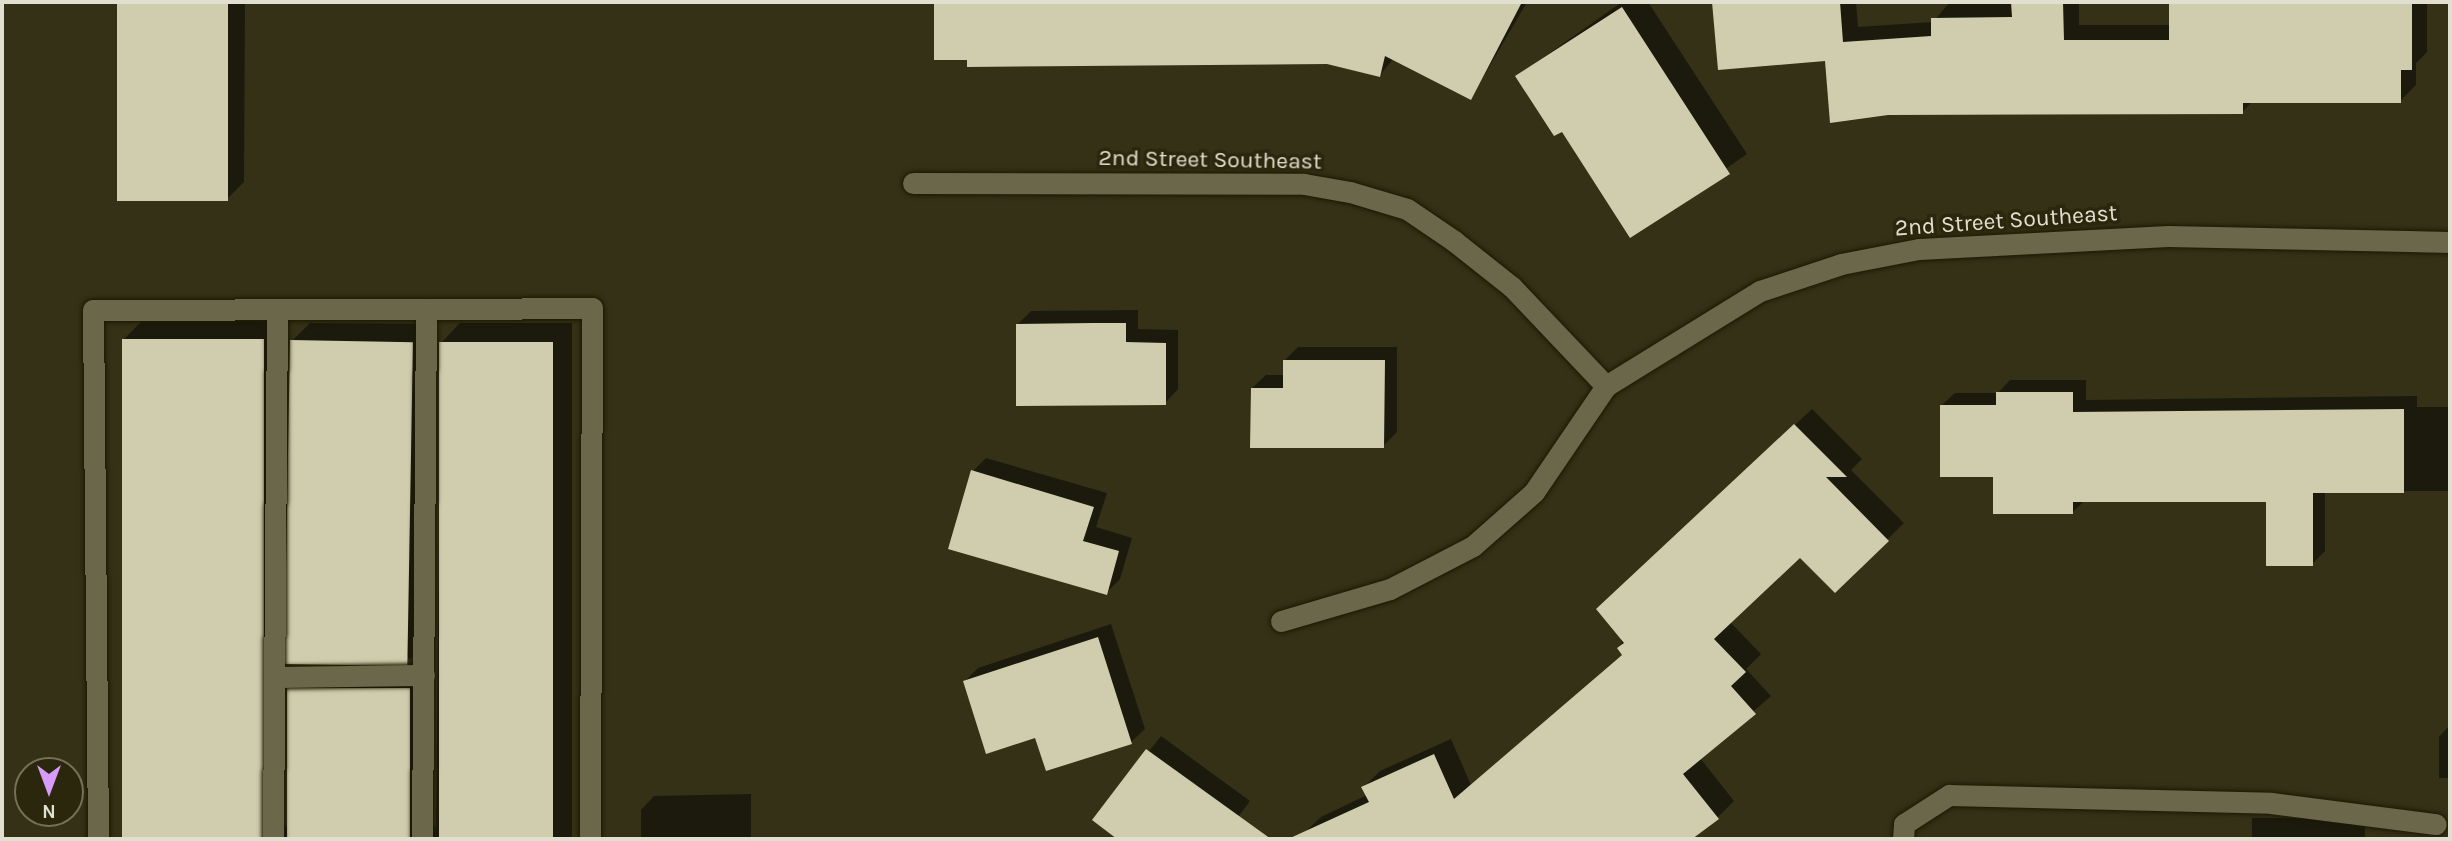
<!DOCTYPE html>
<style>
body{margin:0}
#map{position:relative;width:2452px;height:841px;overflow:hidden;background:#343117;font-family:Karla,sans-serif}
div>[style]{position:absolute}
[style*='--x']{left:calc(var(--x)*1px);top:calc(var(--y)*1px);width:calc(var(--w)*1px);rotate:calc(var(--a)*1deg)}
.shadow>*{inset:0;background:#0007;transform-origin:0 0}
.building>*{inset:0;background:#d0cdae;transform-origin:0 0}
.roads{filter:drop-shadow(0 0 2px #1c1901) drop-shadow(0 0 2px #1c1901)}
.minor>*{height:21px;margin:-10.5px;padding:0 10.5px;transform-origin:10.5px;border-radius:10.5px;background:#6a674a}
span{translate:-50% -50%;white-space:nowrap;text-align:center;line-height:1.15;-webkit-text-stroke:7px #2a270c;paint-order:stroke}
.street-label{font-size:23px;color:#e1dfd0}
.frame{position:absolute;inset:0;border:4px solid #e1dfd0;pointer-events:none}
.north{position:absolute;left:14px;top:757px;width:70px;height:70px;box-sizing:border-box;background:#2a270c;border:2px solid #73715a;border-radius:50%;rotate:180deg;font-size:19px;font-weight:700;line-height:28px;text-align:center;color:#e1dfd0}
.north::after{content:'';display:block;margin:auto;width:24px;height:32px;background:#d79bf9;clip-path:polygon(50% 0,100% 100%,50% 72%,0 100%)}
</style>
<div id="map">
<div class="shadow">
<div style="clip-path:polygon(119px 2px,245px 2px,244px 182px,226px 200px,118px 199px)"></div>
<div style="clip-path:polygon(936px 2px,1527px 2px,1471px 98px,1394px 58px,1380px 75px,1327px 62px,935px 59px)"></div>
<div style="clip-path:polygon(1622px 2px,1648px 2px,1747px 154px,1630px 236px,1562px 129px,1517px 76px)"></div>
<div style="clip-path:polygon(1714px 2px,1856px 2px,1858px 27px,1933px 22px,1949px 3px,2079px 2px,2079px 25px,2170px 25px,2170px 2px,2427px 2px,2427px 52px,2416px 63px,2416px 85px,2400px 101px,2253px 101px,2242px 112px,1827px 59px,1719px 68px)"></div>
<div style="clip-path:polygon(1138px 310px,1138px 329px,1178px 330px,1178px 389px,1165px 403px,1017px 325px,1031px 311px)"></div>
<div style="clip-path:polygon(143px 320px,282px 321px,279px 819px,288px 828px,289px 691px,308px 671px,429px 670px,428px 820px,436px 828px,441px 343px,460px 323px,572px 323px,572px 839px,122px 839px,123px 340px)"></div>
<div style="clip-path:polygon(310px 323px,430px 324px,428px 642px,409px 660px,292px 341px)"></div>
<div style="clip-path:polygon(1298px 347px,1397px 347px,1397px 432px,1383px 446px,1252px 388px,1266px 375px,1284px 375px,1284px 361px)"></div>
<div style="clip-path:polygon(2010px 380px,2086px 380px,2086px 400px,2417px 396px,2417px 407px,2450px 407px,2450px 491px,2325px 491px,2325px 551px,2312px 564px,2268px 500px,2085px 500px,2073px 512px,1995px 475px,1942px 405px,1955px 393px,1998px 393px)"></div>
<div style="clip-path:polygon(1812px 409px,1862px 459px,1851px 470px,1904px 523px,1835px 591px,1800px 556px,1730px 622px,1761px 654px,1746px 669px,1771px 696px,1700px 758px,1734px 801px,1718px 817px,1689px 839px,1539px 839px,1523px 819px,1479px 839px,1307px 839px,1304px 833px,1321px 817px,1367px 795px,1363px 788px,1380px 771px,1451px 739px,1471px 785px,1623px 654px,1615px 593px)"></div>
<div style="clip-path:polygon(986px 458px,1107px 493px,1096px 527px,1132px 538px,1120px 579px,1106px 593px,973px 471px)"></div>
<div style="clip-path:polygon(1111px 624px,1145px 729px,1131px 742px,1036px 736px,965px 681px,978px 668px)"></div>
<div style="clip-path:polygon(2450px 725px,2450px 778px,2439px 778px,2439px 737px)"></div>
<div style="clip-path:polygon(1161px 736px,1250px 801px,1222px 839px,1120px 839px,1095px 820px)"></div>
<div style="clip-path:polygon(751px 794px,751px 839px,641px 839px,641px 810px,654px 796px)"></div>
<div style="left:2252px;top:818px;width:113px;height:25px"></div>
</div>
<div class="building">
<div style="left:117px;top:2px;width:111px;height:199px"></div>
<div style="clip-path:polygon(934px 2px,1522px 2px,1471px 100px,1385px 56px,1380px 77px,1327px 64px,967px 67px,967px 60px,934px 60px)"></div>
<div style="clip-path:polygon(1712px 2px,1840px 2px,1843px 42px,1931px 36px,1931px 18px,2012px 17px,2011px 2px,2063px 2px,2064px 40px,2169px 40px,2169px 2px,2412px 2px,2412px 70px,2401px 70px,2401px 103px,2243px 103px,2243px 114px,1888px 115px,1830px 123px,1825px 61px,1718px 70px)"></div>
<div style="clip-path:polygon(1622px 7px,1730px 174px,1630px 238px,1562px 132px,1554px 136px,1515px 76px)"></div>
<div style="clip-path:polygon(1093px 323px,1126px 323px,1126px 342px,1166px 343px,1166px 405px,1016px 406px,1016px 324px)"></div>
<div style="left:122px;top:339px;width:142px;height:500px"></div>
<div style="left:290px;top:340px;width:123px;height:324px;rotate:1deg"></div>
<div style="left:439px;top:342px;width:114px;height:497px"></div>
<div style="clip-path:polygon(1283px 360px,1385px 360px,1384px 448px,1250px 448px,1251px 388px,1283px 388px)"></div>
<div style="clip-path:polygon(1996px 392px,2073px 392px,2073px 412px,2404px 409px,2404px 493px,2313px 493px,2313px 566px,2266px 566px,2266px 502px,2073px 502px,2073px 514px,1993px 514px,1993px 477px,1940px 477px,1940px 405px,1996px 405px)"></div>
<div style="clip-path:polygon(1794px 424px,1847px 477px,1826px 477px,1889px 541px,1835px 593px,1800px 558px,1714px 639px,1746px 672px,1731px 686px,1756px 714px,1683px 774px,1719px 819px,1692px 839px,1288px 839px,1369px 802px,1361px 787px,1434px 754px,1454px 799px,1622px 655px,1617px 648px,1624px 643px,1596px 609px)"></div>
<div style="clip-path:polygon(971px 470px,1094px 507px,1083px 541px,1119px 551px,1107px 595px,948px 549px)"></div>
<div style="clip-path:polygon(1098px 637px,1132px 744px,1046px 771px,1035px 738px,986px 754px,963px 681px)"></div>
<div style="left:410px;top:688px;width:151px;height:123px;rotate:90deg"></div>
<div style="clip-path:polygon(1146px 749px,1271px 839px,1117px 839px,1092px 820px)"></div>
</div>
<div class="roads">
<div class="minor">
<div style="--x:913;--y:183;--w:391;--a:0.1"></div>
<div style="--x:1304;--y:184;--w:47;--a:9.9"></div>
<div style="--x:1350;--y:192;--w:59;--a:16.6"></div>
<div style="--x:1407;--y:209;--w:57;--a:34.2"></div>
<div style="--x:1454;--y:241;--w:74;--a:38.4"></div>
<div style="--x:1512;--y:287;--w:137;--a:46.5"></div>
<div style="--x:1281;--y:621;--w:114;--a:-16.4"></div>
<div style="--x:1390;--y:589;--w:93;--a:-27.4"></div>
<div style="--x:1473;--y:546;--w:81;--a:-41.5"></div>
<div style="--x:1534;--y:492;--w:128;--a:-55.8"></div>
<div style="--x:1606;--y:386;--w:181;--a:-31.7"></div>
<div style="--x:1760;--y:291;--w:85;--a:-18.4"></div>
<div style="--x:1841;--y:264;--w:79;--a:-10.9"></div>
<div style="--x:1919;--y:249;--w:249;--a:-3"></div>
<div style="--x:2168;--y:236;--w:282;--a:1.2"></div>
<div style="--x:274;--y:677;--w:150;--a:-0.8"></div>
<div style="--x:98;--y:839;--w:529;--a:-90.54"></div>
<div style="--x:93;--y:310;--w:499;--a:-0.2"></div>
<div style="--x:592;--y:308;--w:531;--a:90.22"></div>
<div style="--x:273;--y:839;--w:529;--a:-89.57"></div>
<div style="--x:422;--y:839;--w:530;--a:-89.57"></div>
<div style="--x:1903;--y:839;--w:15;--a:-86"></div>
<div style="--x:1904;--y:824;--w:54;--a:-32.8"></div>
<div style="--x:1949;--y:795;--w:322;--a:1.4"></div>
<div style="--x:2271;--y:803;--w:166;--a:7.3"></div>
</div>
</div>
<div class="street-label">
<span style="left:1210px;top:160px;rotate:1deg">2nd Street Southeast</span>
<span style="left:2006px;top:221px;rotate:-4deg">2nd Street Southeast</span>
</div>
<div class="frame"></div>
<div class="north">N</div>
</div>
